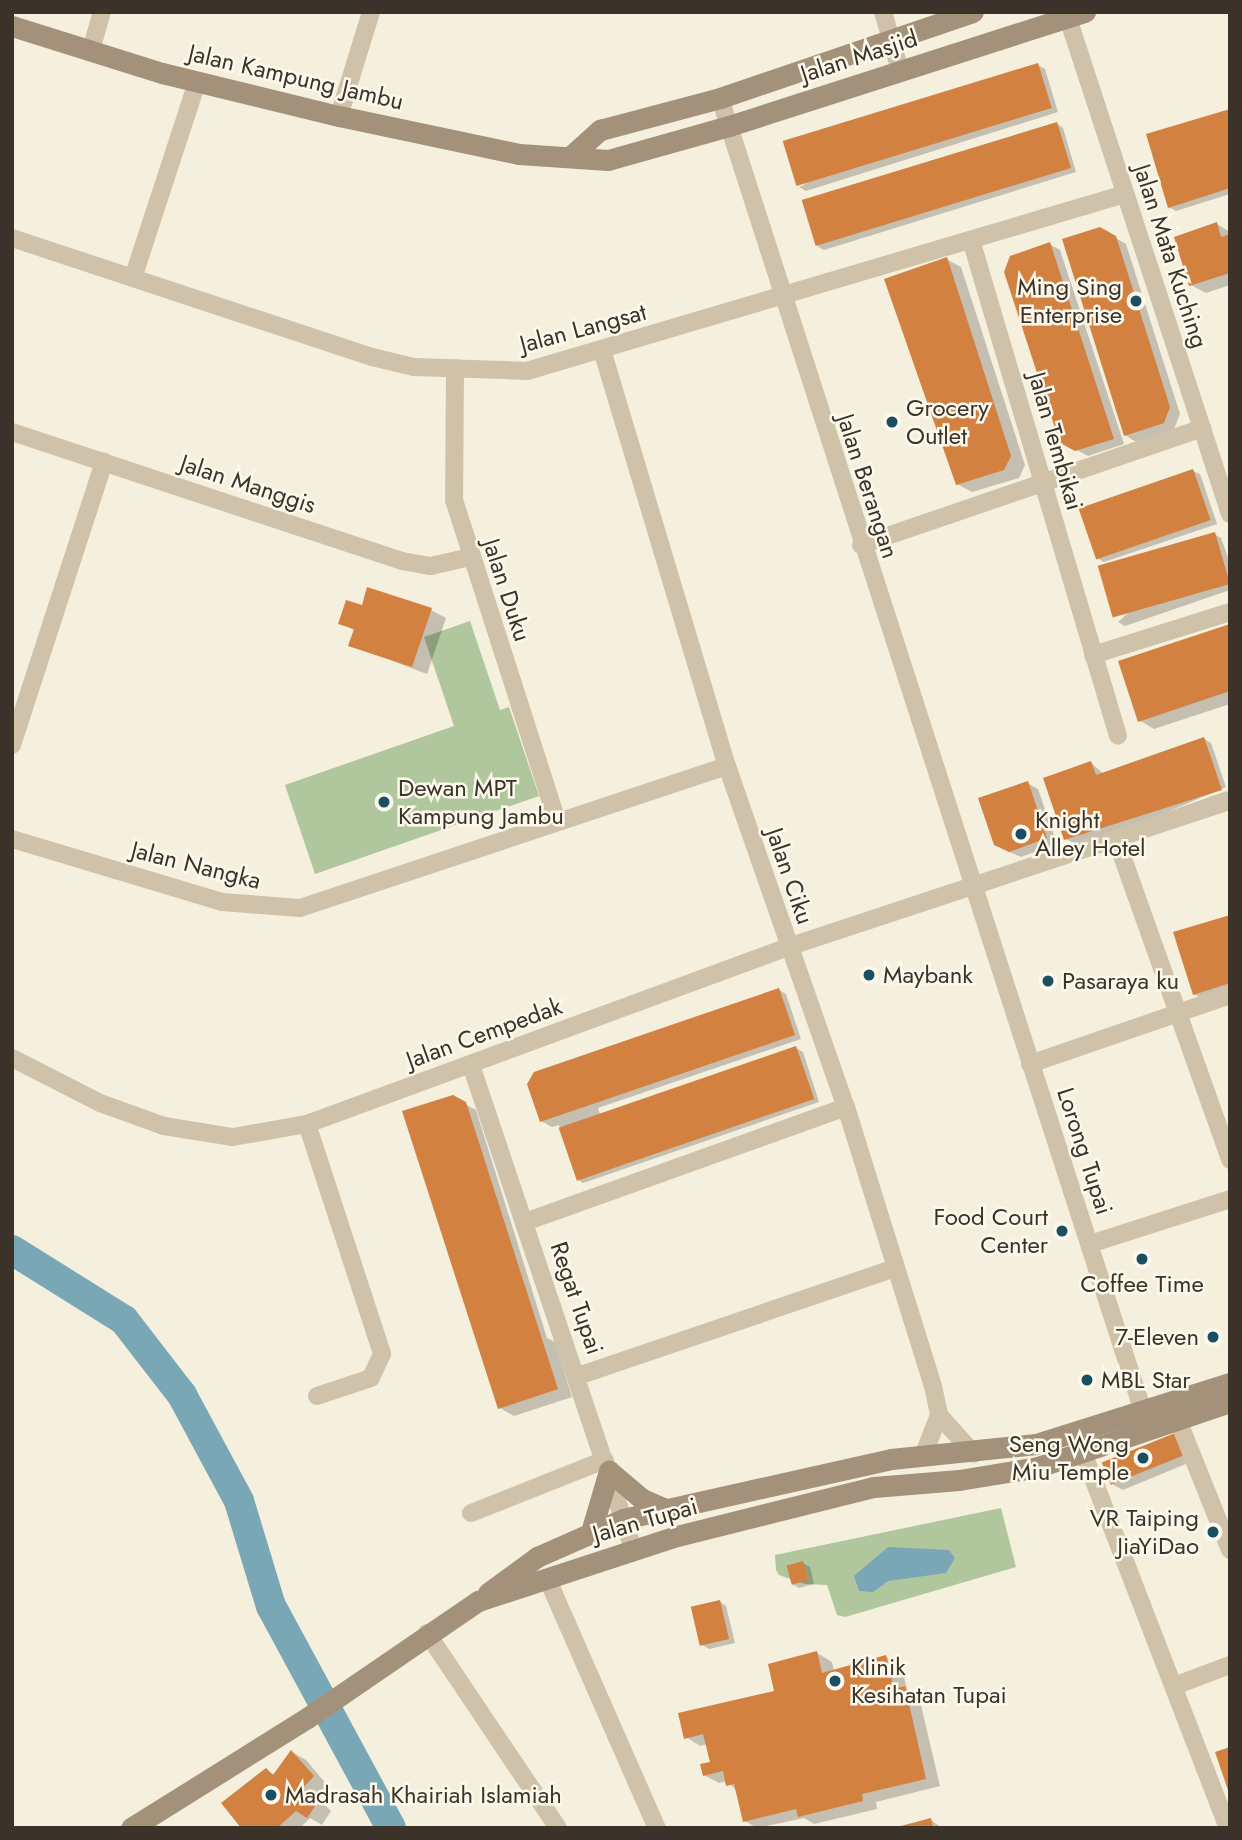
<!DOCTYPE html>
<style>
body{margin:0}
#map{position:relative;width:1242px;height:1840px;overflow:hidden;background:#f5efde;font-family:Jost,sans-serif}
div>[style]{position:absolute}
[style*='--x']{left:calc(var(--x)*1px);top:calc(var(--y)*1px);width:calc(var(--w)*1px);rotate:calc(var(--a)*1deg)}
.green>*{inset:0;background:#b0c69c}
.water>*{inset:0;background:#7aa7b6}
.shadow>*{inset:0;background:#0003}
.river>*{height:30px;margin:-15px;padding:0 15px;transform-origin:15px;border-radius:15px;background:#7aa7b6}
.building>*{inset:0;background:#d28140;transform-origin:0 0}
.street>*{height:18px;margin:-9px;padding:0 9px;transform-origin:9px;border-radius:9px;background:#cfc2a8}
.secondary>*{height:21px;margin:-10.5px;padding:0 10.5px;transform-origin:10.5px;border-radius:10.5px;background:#a39179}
.dots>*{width:19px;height:19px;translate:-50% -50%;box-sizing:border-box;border:4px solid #fcf8ec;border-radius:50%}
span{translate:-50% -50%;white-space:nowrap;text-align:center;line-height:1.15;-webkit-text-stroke:5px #fcf8ec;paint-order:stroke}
.street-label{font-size:24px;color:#3b3329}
.poi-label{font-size:24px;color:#3b3329}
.right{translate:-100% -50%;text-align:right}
.left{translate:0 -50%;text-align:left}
.frame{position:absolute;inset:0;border:14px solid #3b3329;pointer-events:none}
</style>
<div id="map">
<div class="green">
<div style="clip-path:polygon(470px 621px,500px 710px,509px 707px,539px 796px,315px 874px,285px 785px,454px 726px,424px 637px)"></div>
<div style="clip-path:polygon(1001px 1508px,1016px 1567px,845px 1617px,837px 1615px,827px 1585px,805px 1584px,779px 1575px,776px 1570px,775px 1555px)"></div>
</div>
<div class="water">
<div style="clip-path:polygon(888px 1547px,949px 1550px,955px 1558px,946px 1573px,888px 1581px,873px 1592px,859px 1591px,854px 1576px)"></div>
</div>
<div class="shadow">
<div style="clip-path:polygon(1038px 65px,1045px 69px,1058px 112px,806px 191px,799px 187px)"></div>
<div style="clip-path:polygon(1230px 111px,1230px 194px,1176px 211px,1169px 207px)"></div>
<div style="clip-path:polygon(1057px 124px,1063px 128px,1076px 172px,824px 250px,817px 246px)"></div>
<div style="clip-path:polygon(1217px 224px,1230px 232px,1230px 285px,1206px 293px,1191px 285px)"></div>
<div style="clip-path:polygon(1100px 229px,1126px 244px,1180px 414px,1174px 429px,1136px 442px,1125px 435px)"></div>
<div style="clip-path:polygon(1049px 244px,1060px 250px,1124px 444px,1088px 456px,1062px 442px)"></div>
<div style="clip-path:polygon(946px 259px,961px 267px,1025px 465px,1019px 478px,972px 492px,957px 484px)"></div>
<div style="clip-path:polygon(1193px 471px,1200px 474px,1217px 524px,1104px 562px,1097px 558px)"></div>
<div style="clip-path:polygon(1214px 534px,1221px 538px,1230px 563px,1230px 590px,1125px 626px,1118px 622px)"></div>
<div style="clip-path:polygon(363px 607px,431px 610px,446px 618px,427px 674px,350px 645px,355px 631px,341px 623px)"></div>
<div style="clip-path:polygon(1230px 626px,1230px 704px,1154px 729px,1139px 720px)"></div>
<div style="clip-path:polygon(1204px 739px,1211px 743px,1226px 787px,1167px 812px,1227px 791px,1228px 794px,1077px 845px,1066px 839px,1091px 763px,1104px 774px)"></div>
<div style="clip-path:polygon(1027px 783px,1038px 789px,1057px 844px,1021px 857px,1007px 851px)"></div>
<div style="clip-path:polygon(1230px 916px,1230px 996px,1209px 1002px,1194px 994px)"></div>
<div style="clip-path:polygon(779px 990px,786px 994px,801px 1039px,598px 1108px,600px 1115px,796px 1048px,803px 1052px,819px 1102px,583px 1183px,577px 1179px,559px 1125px,552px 1127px,541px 1121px)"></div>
<div style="clip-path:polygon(452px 1097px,476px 1110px,547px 1338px,555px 1342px,572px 1397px,514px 1416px,500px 1408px)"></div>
<div style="clip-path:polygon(1186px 1442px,1193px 1461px,1123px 1490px,1112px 1484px)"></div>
<div style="clip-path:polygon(803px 1563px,810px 1567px,814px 1584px,799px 1588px,792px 1584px)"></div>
<div style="clip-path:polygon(720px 1602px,726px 1606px,735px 1643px,709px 1649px,702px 1645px)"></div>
<div style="clip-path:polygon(817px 1653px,832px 1662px,834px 1671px,886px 1657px,901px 1665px,907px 1689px,919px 1697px,940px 1786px,876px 1802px,877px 1809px,814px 1824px,804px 1818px,757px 1828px,745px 1821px,737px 1791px,727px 1781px,719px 1783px,704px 1775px,712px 1763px,707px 1744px,700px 1746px,686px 1737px,776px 1693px)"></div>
<div style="clip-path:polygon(292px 1752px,306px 1760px,327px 1785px,317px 1797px,331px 1811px,322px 1825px,310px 1818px,300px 1828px,243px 1828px,266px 1770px,275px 1775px)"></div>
<div style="clip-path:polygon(931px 1820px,942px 1828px,900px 1828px)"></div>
</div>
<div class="river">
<div style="--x:12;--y:1250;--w:132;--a:32"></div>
<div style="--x:124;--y:1320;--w:95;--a:52.3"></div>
<div style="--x:182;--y:1395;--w:120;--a:61.7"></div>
<div style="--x:239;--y:1501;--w:110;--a:73.1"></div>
<div style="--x:271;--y:1606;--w:252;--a:61.6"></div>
</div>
<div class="building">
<div style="left:1038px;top:63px;width:47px;height:267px;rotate:73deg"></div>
<div style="clip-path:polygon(1230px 109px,1230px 188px,1168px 208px,1146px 134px)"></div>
<div style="left:1057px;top:122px;width:48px;height:267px;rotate:73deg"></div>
<div style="clip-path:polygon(1217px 222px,1221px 237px,1230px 234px,1230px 273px,1189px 286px,1174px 237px)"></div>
<div style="clip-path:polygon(1100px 227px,1116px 236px,1170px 407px,1164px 423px,1124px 436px,1062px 239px)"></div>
<div style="clip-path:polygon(1050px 242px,1114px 439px,1075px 451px,1060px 443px,1004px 272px,1010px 256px)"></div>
<div style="clip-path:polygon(947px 257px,1011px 456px,1004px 470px,956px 485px,884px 279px)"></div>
<div style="left:1193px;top:469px;width:54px;height:121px;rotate:71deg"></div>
<div style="left:1215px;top:532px;width:54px;height:122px;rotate:74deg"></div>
<div style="clip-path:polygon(367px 587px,432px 608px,412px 667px,348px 646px,354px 629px,338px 624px,346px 600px,362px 605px)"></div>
<div style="clip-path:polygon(1230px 624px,1230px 691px,1138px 722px,1118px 661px)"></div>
<div style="clip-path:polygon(1204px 737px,1222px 790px,1064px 840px,1043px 778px,1091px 761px,1096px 775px)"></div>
<div style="clip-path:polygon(1028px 781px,1047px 838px,1009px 852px,994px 845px,978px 798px)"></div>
<div style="clip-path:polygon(1230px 915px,1230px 983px,1193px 995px,1173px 932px)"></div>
<div style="clip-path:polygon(779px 988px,795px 1035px,540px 1122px,527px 1084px,534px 1072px)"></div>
<div style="left:796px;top:1046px;width:56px;height:251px;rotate:71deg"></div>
<div style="clip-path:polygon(453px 1095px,466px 1102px,558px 1389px,498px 1409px,402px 1111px)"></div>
<div style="left:1175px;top:1433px;width:24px;height:79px;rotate:68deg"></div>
<div style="left:803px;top:1561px;width:20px;height:17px;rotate:75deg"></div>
<div style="left:720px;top:1600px;width:40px;height:30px;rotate:77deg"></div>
<div style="clip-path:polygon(817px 1651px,822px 1673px,886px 1655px,894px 1689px,905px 1686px,926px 1779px,862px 1794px,863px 1801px,798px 1817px,796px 1809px,743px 1822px,734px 1784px,726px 1786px,723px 1771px,703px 1776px,700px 1764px,710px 1762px,703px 1734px,684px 1739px,678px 1713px,774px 1691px,768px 1664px)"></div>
<div style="clip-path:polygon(1230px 1747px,1230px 1793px,1229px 1793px,1215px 1752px)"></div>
<div style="clip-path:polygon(291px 1750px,314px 1776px,303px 1788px,318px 1802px,307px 1818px,296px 1811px,277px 1828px,241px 1828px,221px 1803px,266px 1768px,273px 1775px)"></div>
<div style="clip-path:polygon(931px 1818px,933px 1828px,897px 1828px,897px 1827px)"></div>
</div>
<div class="street">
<div style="--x:883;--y:12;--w:60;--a:73.7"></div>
<div style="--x:1066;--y:12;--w:528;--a:71.91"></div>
<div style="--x:91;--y:50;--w:40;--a:-74"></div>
<div style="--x:720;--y:98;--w:1390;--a:72.15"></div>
<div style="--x:339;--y:116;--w:109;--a:-72.9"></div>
<div style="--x:12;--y:238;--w:379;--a:18.3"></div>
<div style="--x:372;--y:357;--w:43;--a:13.4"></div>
<div style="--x:414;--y:367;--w:113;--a:2"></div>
<div style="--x:527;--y:371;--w:624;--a:-16.49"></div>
<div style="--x:971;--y:240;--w:517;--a:73.49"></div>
<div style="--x:133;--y:278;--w:206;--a:-71.9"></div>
<div style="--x:602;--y:350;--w:434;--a:73.3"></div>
<div style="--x:727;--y:766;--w:361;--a:70.8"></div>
<div style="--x:846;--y:1107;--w:292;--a:72.7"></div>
<div style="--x:933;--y:1386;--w:30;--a:78"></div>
<div style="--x:939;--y:1415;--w:44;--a:111.3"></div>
<div style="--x:455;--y:368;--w:132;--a:90.4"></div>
<div style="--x:454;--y:500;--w:336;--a:72.2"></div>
<div style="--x:12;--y:432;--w:411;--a:18.3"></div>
<div style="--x:402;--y:561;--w:29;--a:10"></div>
<div style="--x:431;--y:566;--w:40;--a:-13"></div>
<div style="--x:861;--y:545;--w:361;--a:-18.9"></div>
<div style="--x:1093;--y:655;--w:144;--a:-17.4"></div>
<div style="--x:12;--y:745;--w:298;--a:-72"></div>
<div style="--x:12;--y:839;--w:219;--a:16.7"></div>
<div style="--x:222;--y:902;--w:78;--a:4.4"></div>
<div style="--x:300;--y:908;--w:450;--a:-18.4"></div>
<div style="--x:1116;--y:839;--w:341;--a:70.4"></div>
<div style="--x:12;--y:1058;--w:99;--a:27.1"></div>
<div style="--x:100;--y:1103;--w:68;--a:19.8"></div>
<div style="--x:164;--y:1126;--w:70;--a:9.1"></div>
<div style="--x:233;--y:1137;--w:75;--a:-10"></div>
<div style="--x:307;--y:1124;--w:513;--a:-20.2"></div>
<div style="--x:788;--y:947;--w:465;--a:-18.3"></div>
<div style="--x:1030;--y:1064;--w:212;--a:-19"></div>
<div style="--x:471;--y:1065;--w:509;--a:71.46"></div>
<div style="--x:307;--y:1124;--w:242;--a:71.9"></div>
<div style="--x:382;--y:1354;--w:26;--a:115"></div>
<div style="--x:371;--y:1378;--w:57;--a:161.6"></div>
<div style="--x:525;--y:1222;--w:341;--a:-19.7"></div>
<div style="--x:1090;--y:1244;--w:147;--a:-17.8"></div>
<div style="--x:578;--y:1376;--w:335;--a:-18.8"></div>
<div style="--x:939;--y:1415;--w:52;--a:48.1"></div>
<div style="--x:1178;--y:1420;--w:140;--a:68.2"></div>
<div style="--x:1084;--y:1455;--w:400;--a:68.9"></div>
<div style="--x:471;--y:1513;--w:144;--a:-21.6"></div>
<div style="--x:547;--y:1578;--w:273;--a:66.3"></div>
<div style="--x:427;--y:1633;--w:235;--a:56.1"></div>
<div style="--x:1174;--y:1686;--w:60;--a:-20.6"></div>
</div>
<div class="secondary">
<div style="--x:12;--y:26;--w:157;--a:17.4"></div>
<div style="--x:162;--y:73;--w:182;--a:13.7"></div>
<div style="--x:339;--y:116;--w:184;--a:11.9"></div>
<div style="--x:519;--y:154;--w:89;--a:3.9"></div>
<div style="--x:608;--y:160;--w:126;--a:-15.7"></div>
<div style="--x:729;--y:126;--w:374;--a:-17.8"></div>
<div style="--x:572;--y:155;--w:38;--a:-42"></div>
<div style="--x:600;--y:130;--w:124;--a:-14.9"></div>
<div style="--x:720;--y:98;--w:267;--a:-18.8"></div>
<div style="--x:591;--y:1532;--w:64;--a:-73.6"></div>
<div style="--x:609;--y:1471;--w:43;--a:40.3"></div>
<div style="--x:642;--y:1499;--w:26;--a:23"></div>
<div style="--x:488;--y:1593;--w:61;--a:-36.3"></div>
<div style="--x:537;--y:1557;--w:94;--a:-23.8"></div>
<div style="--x:623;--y:1519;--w:275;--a:-12.6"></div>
<div style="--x:891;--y:1459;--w:146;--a:-5.9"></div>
<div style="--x:1036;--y:1444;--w:203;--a:-17.5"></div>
<div style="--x:131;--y:1828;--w:208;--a:-32"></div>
<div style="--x:307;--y:1718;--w:207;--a:-34.4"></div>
<div style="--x:478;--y:1601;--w:209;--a:-18.1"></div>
<div style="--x:677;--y:1536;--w:203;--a:-14"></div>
<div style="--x:874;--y:1487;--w:85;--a:-4.7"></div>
<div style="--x:959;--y:1480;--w:80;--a:-9.3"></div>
<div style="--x:1038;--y:1467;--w:203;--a:-18.7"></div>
</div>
<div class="dots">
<div style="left:1136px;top:301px;background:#1a4f62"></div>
<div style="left:892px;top:422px;background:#1a4f62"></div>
<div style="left:384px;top:802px;background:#1a4f62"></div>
<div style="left:1021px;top:834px;background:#1a4f62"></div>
<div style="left:869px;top:975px;background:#1a4f62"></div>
<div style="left:1048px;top:981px;background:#1a4f62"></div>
<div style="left:1062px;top:1231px;background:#1a4f62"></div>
<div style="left:1142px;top:1259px;background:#1a4f62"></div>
<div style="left:1213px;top:1337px;background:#1a4f62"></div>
<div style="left:1087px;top:1380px;background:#1a4f62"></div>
<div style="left:1143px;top:1458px;background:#1a4f62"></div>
<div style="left:1213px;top:1532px;background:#1a4f62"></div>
<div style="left:835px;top:1681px;background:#1a4f62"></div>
<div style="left:271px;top:1795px;background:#1a4f62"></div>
</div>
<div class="street-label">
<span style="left:859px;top:56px;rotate:-18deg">Jalan Masjid</span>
<span style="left:296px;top:77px;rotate:13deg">Jalan Kampung Jambu</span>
<span style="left:1171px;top:256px;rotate:72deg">Jalan Mata Kuching</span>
<span style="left:583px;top:328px;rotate:-15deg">Jalan Langsat</span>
<span style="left:1056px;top:441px;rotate:74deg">Jalan Tembikai</span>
<span style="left:248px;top:484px;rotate:18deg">Jalan Manggis</span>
<span style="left:868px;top:486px;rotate:72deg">Jalan Berangan</span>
<span style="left:507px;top:590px;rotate:72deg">Jalan Duku</span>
<span style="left:196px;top:865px;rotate:14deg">Jalan Nangka</span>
<span style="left:790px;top:876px;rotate:71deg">Jalan Ciku</span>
<span style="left:484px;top:1033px;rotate:-20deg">Jalan Cempedak</span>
<span style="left:1085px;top:1151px;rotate:72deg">Lorong Tupai</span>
<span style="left:577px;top:1298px;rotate:71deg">Regat Tupai</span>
<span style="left:645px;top:1520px;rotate:-16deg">Jalan Tupai</span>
</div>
<div class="poi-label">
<span class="right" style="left:1122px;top:301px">Ming Sing<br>Enterprise</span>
<span class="left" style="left:906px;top:422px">Grocery<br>Outlet</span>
<span class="left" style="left:398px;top:802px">Dewan MPT<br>Kampung Jambu</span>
<span class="left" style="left:1035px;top:834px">Knight<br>Alley Hotel</span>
<span class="left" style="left:883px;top:975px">Maybank</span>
<span class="left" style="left:1062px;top:981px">Pasaraya ku</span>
<span class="right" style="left:1048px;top:1231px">Food Court<br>Center</span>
<span style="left:1142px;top:1284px">Coffee Time</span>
<span class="right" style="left:1199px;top:1337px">7-Eleven</span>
<span class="left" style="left:1101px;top:1380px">MBL Star</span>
<span class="right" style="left:1129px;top:1458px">Seng Wong<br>Miu Temple</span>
<span class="right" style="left:1199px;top:1532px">VR Taiping<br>JiaYiDao</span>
<span class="left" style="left:851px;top:1681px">Klinik<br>Kesihatan Tupai</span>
<span class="left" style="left:285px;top:1795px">Madrasah Khairiah Islamiah</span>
</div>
<div class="frame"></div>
</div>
